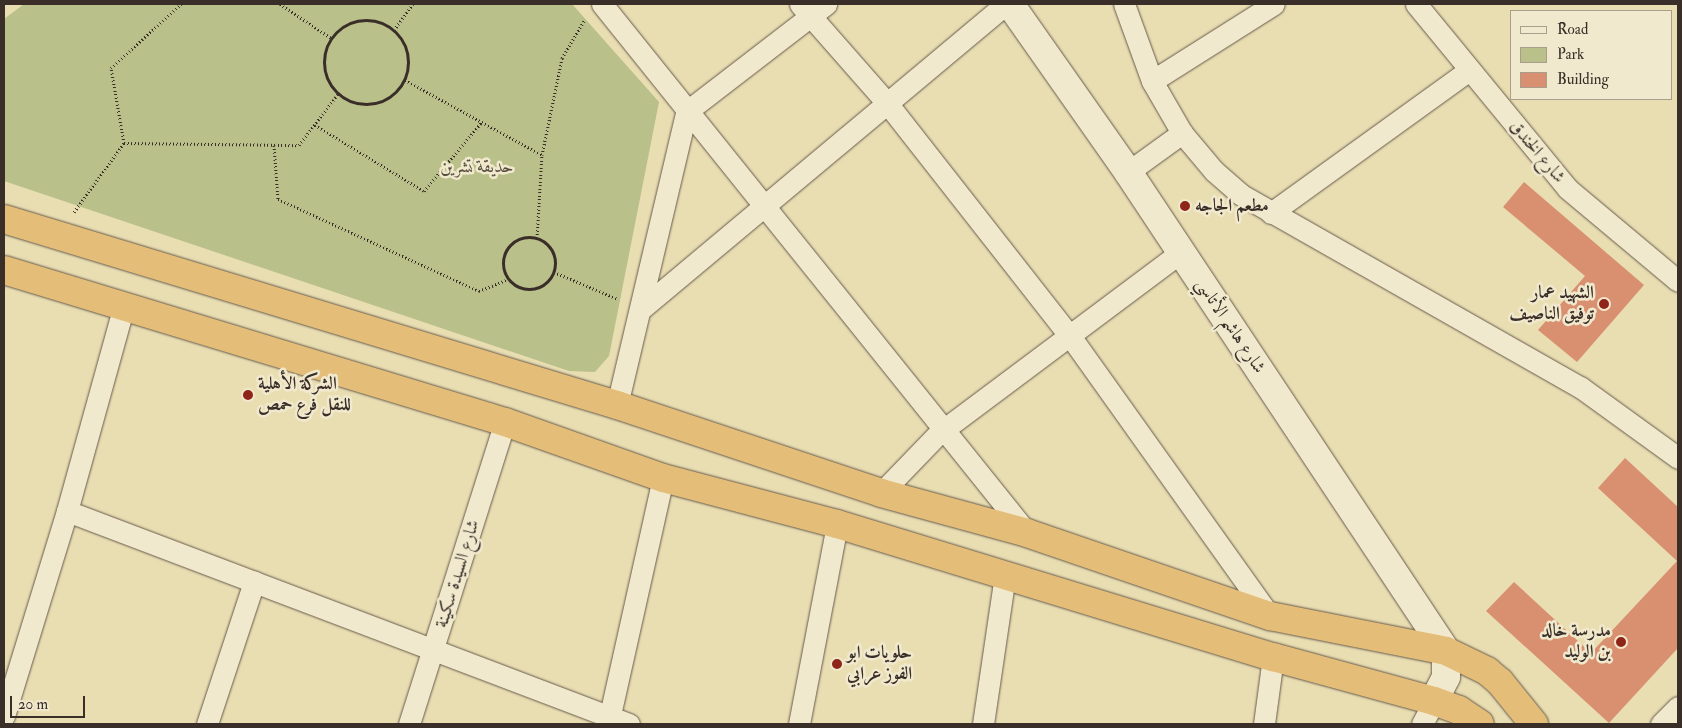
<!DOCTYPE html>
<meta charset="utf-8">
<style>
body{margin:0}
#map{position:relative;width:1682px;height:728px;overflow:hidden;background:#e9ddb2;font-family:"IM FELL Double Pica",Amiri,serif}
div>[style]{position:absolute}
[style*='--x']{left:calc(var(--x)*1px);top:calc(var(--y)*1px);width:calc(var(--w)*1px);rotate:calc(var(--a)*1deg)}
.green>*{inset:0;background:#bac08a}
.building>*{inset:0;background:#d99071}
.path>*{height:3px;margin-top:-1.5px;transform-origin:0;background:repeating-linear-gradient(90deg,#3a2e29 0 1px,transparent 0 3.5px)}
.path>.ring{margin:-1.5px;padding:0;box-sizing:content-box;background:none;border:3px solid #3a2e29;border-radius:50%}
.roads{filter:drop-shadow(0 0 1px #665a4b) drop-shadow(0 0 1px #665a4b)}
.street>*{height:21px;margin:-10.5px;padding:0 10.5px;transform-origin:10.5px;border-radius:10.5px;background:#f1e9cd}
.secondary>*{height:28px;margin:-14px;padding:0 14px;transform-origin:14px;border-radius:14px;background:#f1e9cd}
.highway>*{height:28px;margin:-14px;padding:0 14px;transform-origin:14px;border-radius:14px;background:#e4be79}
.dots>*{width:14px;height:14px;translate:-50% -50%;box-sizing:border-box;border:2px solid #f1e9cd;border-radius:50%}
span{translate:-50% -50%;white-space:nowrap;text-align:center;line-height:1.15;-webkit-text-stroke:5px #f1e9cd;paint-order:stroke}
.street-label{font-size:18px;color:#3a2e29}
.park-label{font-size:18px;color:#544b3c;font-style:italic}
.poi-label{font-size:18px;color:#3a2e29;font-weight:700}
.left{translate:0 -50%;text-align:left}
.right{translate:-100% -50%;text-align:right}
.frame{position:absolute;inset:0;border:5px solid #3a2e29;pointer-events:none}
.legend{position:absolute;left:1510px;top:10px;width:162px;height:90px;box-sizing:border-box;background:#f1e9cd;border:1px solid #a89e8b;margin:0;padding:6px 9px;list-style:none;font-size:15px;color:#3a2e29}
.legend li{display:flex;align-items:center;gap:10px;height:25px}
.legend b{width:25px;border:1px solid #a89e8b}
.scale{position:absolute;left:10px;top:696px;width:75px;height:22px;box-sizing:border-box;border:2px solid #3a2e29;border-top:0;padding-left:6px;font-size:15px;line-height:18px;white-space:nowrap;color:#3a2e29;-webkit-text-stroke:4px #f1e9cd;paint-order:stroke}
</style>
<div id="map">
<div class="green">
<div style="clip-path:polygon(24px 4px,572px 4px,659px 102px,609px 356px,595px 372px,569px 371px,4px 181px,4px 19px)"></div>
</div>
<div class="building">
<div style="clip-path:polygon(1524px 182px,1644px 285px,1577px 362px,1538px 330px,1585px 276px,1503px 207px)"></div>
<div style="clip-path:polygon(1625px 458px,1678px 507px,1678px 648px,1609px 723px,1486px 611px,1514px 582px,1591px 653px,1677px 561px,1598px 488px)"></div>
</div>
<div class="path">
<div style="--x:280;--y:4;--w:61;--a:33.7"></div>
<div class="ring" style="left:324px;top:20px;width:81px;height:81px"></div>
<div style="--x:394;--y:30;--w:32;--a:-54"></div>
<div style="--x:405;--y:80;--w:156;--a:28.7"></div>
<div style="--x:315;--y:125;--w:127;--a:31.2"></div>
<div style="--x:424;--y:191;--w:90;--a:-50"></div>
<div style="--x:124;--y:143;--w:76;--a:-99.8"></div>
<div style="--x:111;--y:68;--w:95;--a:-42.4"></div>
<div style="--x:274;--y:145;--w:54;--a:85.8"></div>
<div style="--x:278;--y:199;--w:221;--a:24.6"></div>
<div style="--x:479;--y:291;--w:31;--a:-22"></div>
<div style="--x:74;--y:212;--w:85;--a:-54.1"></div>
<div style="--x:124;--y:143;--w:175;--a:0.7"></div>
<div style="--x:299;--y:145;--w:64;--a:-52.6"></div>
<div class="ring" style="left:503px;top:237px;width:49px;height:49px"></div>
<div style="--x:537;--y:238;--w:83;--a:-86.6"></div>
<div style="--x:542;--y:155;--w:99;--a:-78.3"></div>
<div style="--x:562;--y:58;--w:45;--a:-59.5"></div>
<div style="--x:554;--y:272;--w:69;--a:22.9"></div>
</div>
<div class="roads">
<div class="street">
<div style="--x:602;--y:4;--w:679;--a:51.22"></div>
<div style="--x:800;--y:4;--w:132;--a:48.7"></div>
<div style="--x:887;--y:103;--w:296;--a:51.9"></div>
<div style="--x:1070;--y:336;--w:344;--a:54.5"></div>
<div style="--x:1124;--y:4;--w:82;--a:70"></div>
<div style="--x:1152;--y:81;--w:60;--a:60"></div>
<div style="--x:1182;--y:133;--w:50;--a:49.9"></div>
<div style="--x:1214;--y:171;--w:35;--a:41"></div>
<div style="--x:1240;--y:194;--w:391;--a:29.6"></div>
<div style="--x:1580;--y:387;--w:121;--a:35.9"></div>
<div style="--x:1416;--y:4;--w:239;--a:50.6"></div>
<div style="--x:1568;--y:189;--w:143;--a:39.9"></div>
<div style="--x:1152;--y:81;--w:144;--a:-32.3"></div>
<div style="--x:1128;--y:172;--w:67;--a:-35.8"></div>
<div style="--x:1271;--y:213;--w:244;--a:-35.8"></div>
<div style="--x:641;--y:309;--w:476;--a:-39.9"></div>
<div style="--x:617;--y:405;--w:301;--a:-76.7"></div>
<div style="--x:686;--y:112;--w:177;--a:-37.6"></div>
<div style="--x:881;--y:493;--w:83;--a:-46"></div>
<div style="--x:939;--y:433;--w:302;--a:-36.8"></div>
<div style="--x:67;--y:511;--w:601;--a:20.76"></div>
<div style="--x:4;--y:716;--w:214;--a:-72.9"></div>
<div style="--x:67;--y:511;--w:213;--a:-74.5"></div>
<div style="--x:207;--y:724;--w:150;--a:-71.7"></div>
<div style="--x:409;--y:724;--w:317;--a:-72.4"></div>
<div style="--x:608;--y:724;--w:252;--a:-77.4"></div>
<div style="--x:799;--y:724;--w:204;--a:-79.2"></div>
<div style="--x:983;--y:724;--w:151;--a:-81.6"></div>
<div style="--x:1264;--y:724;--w:68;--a:-82.3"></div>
<div style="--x:1422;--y:724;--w:26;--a:-62"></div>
<div style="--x:1661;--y:724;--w:24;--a:-45"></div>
</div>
<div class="secondary">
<div style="--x:1010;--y:4;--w:205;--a:54.9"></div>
<div style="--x:1128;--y:172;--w:575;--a:56.42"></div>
<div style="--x:1446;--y:651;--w:26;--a:90"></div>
<div style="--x:1446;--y:677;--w:27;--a:117"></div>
</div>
<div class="highway">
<div style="--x:4;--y:219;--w:641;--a:16.88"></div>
<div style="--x:617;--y:405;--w:278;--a:18.4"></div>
<div style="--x:881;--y:493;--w:151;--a:15.3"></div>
<div style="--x:1027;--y:533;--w:257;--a:18.9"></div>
<div style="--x:1270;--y:616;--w:179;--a:11.2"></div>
<div style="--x:1446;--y:651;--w:46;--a:26"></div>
<div style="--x:1487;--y:671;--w:17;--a:40"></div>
<div style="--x:1500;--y:682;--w:54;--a:51"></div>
<div style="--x:4;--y:270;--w:524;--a:16.88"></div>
<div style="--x:505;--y:422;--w:168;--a:19.5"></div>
<div style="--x:663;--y:478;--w:180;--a:14.8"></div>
<div style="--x:837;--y:524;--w:456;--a:17"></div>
<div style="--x:1273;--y:657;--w:167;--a:15.3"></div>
<div style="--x:1434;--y:701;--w:27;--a:20"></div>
<div style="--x:1459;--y:710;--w:25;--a:34"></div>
</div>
</div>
<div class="dots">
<div style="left:1185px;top:206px;background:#8f2418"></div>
<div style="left:1604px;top:304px;background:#8f2418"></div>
<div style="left:248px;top:395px;background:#8f2418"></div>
<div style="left:1621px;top:642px;background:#8f2418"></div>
<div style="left:837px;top:664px;background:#8f2418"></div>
</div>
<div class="street-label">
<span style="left:1537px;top:152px;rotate:50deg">شارع الخندق</span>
<span style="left:1230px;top:326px;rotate:56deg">شارع هاشم الأتاسي</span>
<span style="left:458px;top:574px;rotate:-73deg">شارع السيدة سكينة</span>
</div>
<div class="park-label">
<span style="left:477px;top:167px">حديقة تشرين</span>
</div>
<div class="poi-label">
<span class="left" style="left:1195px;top:206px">مطعم الجاجه</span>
<span class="right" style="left:1594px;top:304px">الشهيد عمار<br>توفيق الناصيف</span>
<span class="left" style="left:258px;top:395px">الشركة الأهلية<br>للنقل فرع حمص</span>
<span class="right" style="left:1611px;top:642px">مدرسة خالد<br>بن الوليد</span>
<span class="left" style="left:847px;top:664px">حلويات ابو<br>الفوز عرابي</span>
</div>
<div class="frame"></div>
<ul class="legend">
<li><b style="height:6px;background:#f1e9cd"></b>Road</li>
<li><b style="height:14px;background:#bac08a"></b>Park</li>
<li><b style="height:14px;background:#d99071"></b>Building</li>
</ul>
<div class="scale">20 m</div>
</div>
